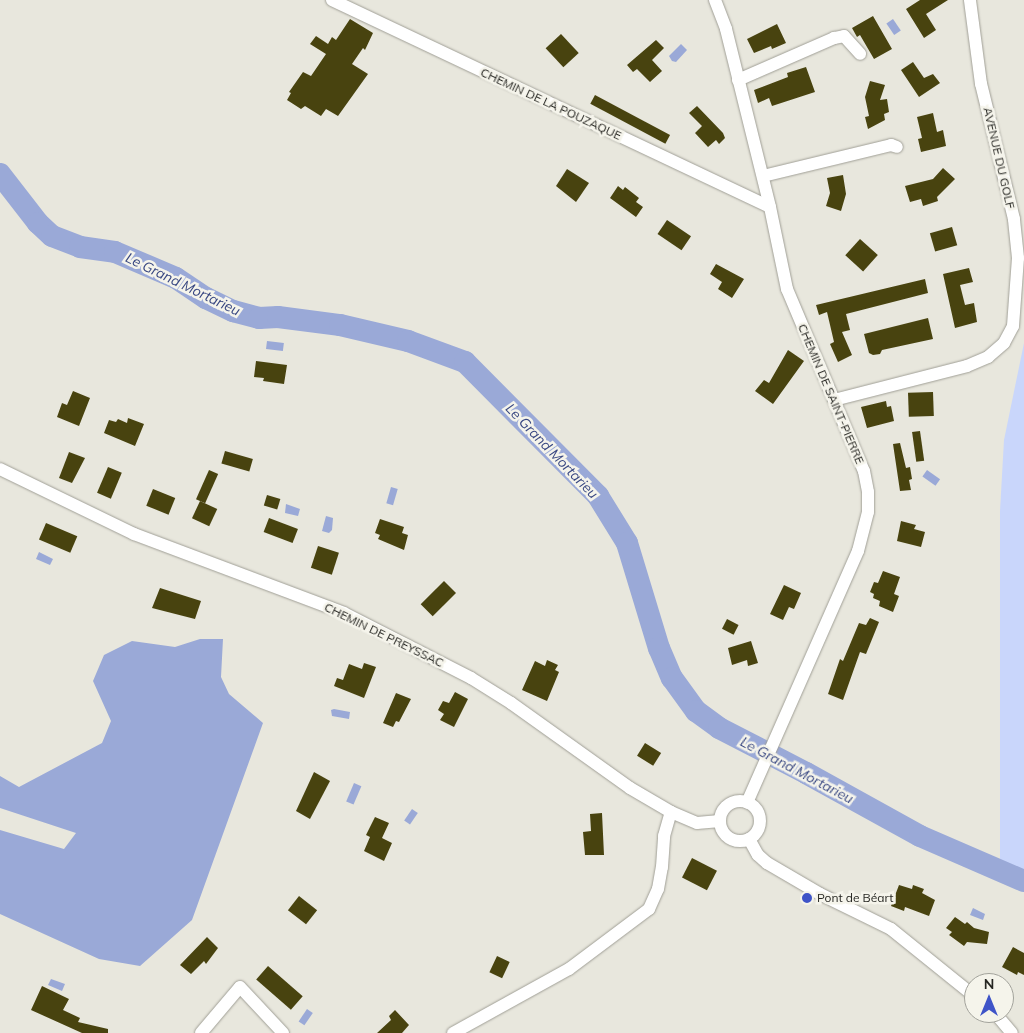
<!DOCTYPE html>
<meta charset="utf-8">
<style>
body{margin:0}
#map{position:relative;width:1024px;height:1033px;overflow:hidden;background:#e8e7dd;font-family:Mulish,sans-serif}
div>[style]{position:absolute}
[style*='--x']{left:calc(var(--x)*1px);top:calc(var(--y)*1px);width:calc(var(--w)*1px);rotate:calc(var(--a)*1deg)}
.green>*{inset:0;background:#c9d6fb}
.water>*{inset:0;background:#9aa9d7;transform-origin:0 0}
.river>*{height:22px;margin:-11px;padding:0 11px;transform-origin:11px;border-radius:11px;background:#9aa9d7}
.building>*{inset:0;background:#48430f;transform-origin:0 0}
.roads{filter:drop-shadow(0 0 1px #a09f96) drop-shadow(0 0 1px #a09f96)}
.minor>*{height:12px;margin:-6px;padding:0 6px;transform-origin:6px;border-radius:6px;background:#fff}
.minor>.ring{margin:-6px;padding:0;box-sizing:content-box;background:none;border:12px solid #fff;border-radius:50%}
.dots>*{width:14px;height:14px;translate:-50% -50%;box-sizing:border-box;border:2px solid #f5f4eb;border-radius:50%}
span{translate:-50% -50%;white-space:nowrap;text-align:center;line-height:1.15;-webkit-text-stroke:5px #f5f4eb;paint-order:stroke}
.street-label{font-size:12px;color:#262622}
.poi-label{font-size:12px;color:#262622}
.left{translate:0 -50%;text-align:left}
.water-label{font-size:14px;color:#374681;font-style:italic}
.north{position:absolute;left:964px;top:973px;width:50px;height:50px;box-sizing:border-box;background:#f5f4eb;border:1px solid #a2a29b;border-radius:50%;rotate:0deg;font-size:14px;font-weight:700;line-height:20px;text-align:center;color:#262622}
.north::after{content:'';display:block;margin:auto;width:18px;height:22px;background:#3f54c8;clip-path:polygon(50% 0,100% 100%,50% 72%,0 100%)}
</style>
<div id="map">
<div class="green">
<div style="clip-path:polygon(1024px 343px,1024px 873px,1000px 863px,1000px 511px,1004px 440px)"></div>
</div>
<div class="water">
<div style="left:893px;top:19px;width:14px;height:8px;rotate:56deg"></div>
<div style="clip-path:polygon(681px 44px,687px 50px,676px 62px,672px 61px,669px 56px)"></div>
<div style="left:267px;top:341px;width:17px;height:8px;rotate:7deg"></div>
<div style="left:927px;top:470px;width:16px;height:8px;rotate:35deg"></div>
<div style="left:391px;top:487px;width:7px;height:17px;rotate:16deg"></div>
<div style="clip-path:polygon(286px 504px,300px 509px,298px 516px,285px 513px)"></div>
<div style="clip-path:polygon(326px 516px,333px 518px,332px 530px,329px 533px,322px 531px)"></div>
<div style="clip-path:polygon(39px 552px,53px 559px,50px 565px,36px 559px)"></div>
<div style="clip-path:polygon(200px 639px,223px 639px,221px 677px,229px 694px,263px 723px,192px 920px,140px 966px,99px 959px,0 914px,0 830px,64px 849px,76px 833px,0 808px,0 776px,19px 787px,102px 743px,111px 721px,93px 681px,104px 655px,132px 641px,175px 647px)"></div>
<div style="clip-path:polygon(334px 709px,350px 712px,349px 719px,332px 716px,331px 710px)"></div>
<div style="left:354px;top:783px;width:8px;height:20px;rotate:23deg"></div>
<div style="left:412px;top:809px;width:7px;height:14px;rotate:34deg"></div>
<div style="clip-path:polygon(973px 908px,985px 914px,983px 920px,970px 915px)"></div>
<div style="clip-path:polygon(51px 979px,65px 984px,62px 991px,48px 985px)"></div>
<div style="left:307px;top:1009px;width:7px;height:15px;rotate:34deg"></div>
</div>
<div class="river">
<div style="--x:0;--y:174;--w:62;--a:52.2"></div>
<div style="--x:38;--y:223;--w:19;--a:43"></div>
<div style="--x:52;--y:236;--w:30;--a:21"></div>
<div style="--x:80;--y:247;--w:35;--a:8"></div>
<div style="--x:115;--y:252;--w:66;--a:23.1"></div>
<div style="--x:176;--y:278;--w:36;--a:34"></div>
<div style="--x:206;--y:298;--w:30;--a:26"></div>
<div style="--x:233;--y:311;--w:27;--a:15"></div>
<div style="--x:259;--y:318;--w:19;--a:-3"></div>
<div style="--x:278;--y:317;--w:63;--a:7.4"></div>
<div style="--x:340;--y:325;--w:70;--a:13.2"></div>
<div style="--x:408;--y:341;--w:61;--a:20.2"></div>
<div style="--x:465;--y:362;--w:189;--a:45.2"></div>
<div style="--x:598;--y:496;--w:55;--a:58.3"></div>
<div style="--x:627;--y:543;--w:110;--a:73.1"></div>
<div style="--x:659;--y:648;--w:33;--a:67"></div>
<div style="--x:672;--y:678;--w:41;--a:54"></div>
<div style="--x:696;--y:711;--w:29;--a:36"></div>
<div style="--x:719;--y:728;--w:98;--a:27.3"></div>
<div style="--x:806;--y:773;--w:130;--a:28.9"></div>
<div style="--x:920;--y:836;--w:113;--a:23.4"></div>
</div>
<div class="building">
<div style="clip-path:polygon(920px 0,948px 0,926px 14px,936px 30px,924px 38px,906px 9px)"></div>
<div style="clip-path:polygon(873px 16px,892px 49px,874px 59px,860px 35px,857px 37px,852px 28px)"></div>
<div style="clip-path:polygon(350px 19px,373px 33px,365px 50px,363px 48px,352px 64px,368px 74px,338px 116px,326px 109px,321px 116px,305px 106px,301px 109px,287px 100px,291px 93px,289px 92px,303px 72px,311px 76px,326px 54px,310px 44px,316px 36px,328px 44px,332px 37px,336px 40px)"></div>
<div style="clip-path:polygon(777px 24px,786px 43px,772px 49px,771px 46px,754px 53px,747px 39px)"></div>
<div style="left:561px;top:34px;width:26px;height:21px;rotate:47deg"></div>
<div style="clip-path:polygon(656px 40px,664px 48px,652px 60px,662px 71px,650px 82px,637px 69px,633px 72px,627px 65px)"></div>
<div style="clip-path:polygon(913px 62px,924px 78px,933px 74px,940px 83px,919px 97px,901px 70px)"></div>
<div style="clip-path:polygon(806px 67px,815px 92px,772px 106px,769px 98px,758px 103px,754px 90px,788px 77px,787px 73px)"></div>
<div style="clip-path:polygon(870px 81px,885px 85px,880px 100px,887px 99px,889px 112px,884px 114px,885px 120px,868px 129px,865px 117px,869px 116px,865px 97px)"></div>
<div style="left:595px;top:95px;width:85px;height:10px;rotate:28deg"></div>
<div style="clip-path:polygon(697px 106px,723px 133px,725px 138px,719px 144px,716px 140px,708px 147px,695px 133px,702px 126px,689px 113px)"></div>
<div style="clip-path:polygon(933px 113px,937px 132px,943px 130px,946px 146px,921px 152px,918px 139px,922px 138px,917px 117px)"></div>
<div style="clip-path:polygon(943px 168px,955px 179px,937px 197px,938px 201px,923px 206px,921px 199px,910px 202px,905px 186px,933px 179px)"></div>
<div style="clip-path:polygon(567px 169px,589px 183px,576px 202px,556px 186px)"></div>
<div style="clip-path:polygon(843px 175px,846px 194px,841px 211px,826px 206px,830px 193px,827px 178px)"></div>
<div style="clip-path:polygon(618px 186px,623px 190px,625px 187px,639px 198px,636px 202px,643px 207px,636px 217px,610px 198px)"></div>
<div style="left:667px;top:220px;width:29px;height:17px;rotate:34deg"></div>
<div style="left:952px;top:227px;width:19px;height:23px;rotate:74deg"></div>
<div style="left:860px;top:239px;width:24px;height:22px;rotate:42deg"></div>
<div style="clip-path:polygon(716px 264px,744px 279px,732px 298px,718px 289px,722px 282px,710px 274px)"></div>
<div style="clip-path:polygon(969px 268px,973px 282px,960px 285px,965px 305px,974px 303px,977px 322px,955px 328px,943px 274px)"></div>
<div style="clip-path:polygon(925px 279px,928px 293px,846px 314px,850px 330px,842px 332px,852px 355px,838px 362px,830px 344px,834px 342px,827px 312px,819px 315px,816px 305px)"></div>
<div style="clip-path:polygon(928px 318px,933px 339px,882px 350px,880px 354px,873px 355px,869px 353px,864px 334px)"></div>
<div style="clip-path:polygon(788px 350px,804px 361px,773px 404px,755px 391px,764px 380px,769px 383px)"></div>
<div style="clip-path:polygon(256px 361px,287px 365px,284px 384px,263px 381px,264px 378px,254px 377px)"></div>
<div style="clip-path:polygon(73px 391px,90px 398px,79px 426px,57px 417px,62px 403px,67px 405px)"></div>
<div style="left:933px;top:392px;width:24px;height:25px;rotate:88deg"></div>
<div style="clip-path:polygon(886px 401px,887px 407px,891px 406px,894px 421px,867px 428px,861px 407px)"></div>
<div style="clip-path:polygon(128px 418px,144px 424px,135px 446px,104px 433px,109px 420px,116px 422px,118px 419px,127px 423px)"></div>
<div style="left:920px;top:431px;width:30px;height:8px;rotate:82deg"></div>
<div style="clip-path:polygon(900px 443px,906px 468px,910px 467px,912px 479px,909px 480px,911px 490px,900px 491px,893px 444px)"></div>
<div style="left:225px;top:451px;width:29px;height:13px;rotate:16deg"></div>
<div style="clip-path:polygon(69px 452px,85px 458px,72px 483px,59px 478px)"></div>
<div style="left:108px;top:467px;width:15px;height:28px;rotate:23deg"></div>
<div style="left:209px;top:470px;width:10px;height:32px;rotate:24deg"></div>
<div style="left:153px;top:489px;width:24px;height:18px;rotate:22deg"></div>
<div style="left:267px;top:495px;width:14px;height:11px;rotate:17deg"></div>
<div style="left:200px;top:501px;width:19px;height:19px;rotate:25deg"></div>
<div style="left:269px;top:518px;width:31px;height:15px;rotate:21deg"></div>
<div style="clip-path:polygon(380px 519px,404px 527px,402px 533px,408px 535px,404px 550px,378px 539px,380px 535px,375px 533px)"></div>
<div style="clip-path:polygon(901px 521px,916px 525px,914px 529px,925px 532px,921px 547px,897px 541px)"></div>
<div style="left:46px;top:523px;width:34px;height:18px;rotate:23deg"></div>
<div style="left:318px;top:546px;width:22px;height:23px;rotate:18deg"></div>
<div style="clip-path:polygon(883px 571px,900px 577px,894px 594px,899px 596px,893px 612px,879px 606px,880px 601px,873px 598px,874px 594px,870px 592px,874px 582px,878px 583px)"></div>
<div style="left:444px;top:581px;width:17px;height:33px;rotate:45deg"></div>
<div style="clip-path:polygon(784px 585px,801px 593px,794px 609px,789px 607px,783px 620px,770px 614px)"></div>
<div style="clip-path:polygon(160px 588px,201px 601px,195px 619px,152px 608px)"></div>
<div style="clip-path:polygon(870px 618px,879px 622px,866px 654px,860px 652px,843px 700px,828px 694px,840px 659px,843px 661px,859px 623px,866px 625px)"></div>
<div style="left:727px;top:619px;width:13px;height:11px;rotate:27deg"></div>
<div style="clip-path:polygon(751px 641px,758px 663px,748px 666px,747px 660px,732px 665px,728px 648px)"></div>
<div style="clip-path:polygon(547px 660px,558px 665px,555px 670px,559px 672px,547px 701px,522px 690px,535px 661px,545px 666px)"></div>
<div style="clip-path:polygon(364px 663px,376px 667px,364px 698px,334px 686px,337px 678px,343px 680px,349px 664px,362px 669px)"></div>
<div style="clip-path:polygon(455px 692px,468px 699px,454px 727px,440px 720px,444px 714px,438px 710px,443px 701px,449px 703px)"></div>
<div style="clip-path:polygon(396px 693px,411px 699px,399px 722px,396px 721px,393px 727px,383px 723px)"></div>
<div style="left:645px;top:743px;width:19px;height:15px;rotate:32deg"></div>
<div style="clip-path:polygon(314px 772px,330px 781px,310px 819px,296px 811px)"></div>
<div style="clip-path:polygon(602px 813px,604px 855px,585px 855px,583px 832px,591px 831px,590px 814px)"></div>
<div style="clip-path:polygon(375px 817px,389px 823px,382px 838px,392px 843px,384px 861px,364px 851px,370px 837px,366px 835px)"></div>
<div style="left:692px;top:858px;width:28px;height:22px;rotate:27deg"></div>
<div style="clip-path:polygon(899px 885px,912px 889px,913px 885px,924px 889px,922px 893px,935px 900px,929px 916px,905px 907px,904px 911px,891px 906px)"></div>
<div style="left:299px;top:896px;width:23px;height:18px;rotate:38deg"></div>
<div style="clip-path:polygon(955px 917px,965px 924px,967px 922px,974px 928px,989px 932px,987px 944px,967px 942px,964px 946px,949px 935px,952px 932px,946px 928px)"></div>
<div style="clip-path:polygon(207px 937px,218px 948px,206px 964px,204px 961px,191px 974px,180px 965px)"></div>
<div style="clip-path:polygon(1013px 947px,1024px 953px,1024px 975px,1018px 972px,1017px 975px,1002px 967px)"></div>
<div style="left:497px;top:956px;width:14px;height:18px;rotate:25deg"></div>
<div style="left:268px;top:966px;width:46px;height:18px;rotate:41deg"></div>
<div style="clip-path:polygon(42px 986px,69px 999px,63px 1010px,80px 1018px,78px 1022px,108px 1029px,108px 1033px,82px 1033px,31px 1010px)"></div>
<div style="clip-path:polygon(395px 1010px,409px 1025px,402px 1033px,377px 1033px,391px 1020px,389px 1016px)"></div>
</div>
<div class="roads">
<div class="minor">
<div style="--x:332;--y:0;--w:484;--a:25.3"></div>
<div style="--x:715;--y:0;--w:31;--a:69"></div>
<div style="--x:726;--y:29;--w:183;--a:76.1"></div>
<div style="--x:770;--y:207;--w:84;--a:78.3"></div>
<div style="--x:787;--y:289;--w:198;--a:67.1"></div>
<div style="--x:864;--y:471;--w:21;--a:79"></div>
<div style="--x:868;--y:492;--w:20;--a:90"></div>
<div style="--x:868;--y:512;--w:40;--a:104.4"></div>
<div style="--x:858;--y:551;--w:275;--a:113.8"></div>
<div style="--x:738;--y:80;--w:105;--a:-23.6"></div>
<div style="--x:834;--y:38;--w:10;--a:-11"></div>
<div style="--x:844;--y:36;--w:24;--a:48"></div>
<div style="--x:763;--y:176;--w:132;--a:-13.6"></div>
<div style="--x:891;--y:145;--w:6;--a:18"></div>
<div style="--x:834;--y:400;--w:137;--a:-14.3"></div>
<div style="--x:967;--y:366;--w:23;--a:-23"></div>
<div style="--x:988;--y:357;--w:21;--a:-41"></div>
<div style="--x:1004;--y:343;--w:19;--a:-62"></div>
<div style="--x:1013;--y:326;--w:68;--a:-85.8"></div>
<div style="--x:1018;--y:258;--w:39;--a:-96"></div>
<div style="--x:1014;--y:219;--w:139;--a:-103.7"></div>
<div style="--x:981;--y:84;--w:85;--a:-97.5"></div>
<div style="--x:0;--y:469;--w:149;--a:25.9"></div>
<div style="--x:134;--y:534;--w:224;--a:20.6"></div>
<div style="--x:344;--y:613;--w:143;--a:27.1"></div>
<div style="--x:471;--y:678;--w:47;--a:32"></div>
<div style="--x:511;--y:703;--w:146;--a:35.5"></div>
<div style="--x:630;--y:788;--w:48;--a:30.3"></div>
<div style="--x:671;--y:812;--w:28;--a:23"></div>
<div style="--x:697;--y:823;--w:23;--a:-5"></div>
<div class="ring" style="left:720px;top:801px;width:28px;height:28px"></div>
<div style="--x:749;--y:839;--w:18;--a:61"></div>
<div style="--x:758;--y:855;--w:12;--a:42"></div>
<div style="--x:767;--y:863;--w:61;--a:30.3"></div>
<div style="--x:820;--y:894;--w:79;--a:26.2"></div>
<div style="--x:891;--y:929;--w:107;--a:38.9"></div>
<div style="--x:995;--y:1013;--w:26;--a:50"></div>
<div style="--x:201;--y:1033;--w:60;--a:-49.7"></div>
<div style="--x:240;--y:987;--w:63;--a:46.9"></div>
<div style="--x:453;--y:1033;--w:132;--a:-28.9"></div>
<div style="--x:569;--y:969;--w:100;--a:-36.9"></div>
<div style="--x:649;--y:909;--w:22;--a:-66"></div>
<div style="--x:658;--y:889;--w:22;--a:-80"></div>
<div style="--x:662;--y:867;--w:31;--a:-86"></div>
<div style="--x:664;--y:836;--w:25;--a:-74"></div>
</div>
</div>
<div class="dots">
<div style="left:807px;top:898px;background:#3f54c8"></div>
</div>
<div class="street-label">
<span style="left:551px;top:104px;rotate:25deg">CHEMIN DE LA POUZAQUE</span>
<span style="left:999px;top:158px;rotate:77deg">AVENUE DU GOLF</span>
<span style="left:831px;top:394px;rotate:67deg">CHEMIN DE SAINT-PIERRE</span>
<span style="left:384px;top:635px;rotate:26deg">CHEMIN DE PREYSSAC</span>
</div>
<div class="poi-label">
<span class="left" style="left:817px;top:898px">Pont de Béart</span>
</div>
<div class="water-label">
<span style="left:183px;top:284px;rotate:26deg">Le Grand Mortarieu</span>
<span style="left:552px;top:451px;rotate:46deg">Le Grand Mortarieu</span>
<span style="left:797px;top:770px;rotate:28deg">Le Grand Mortarieu</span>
</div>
<div class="north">N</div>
</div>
